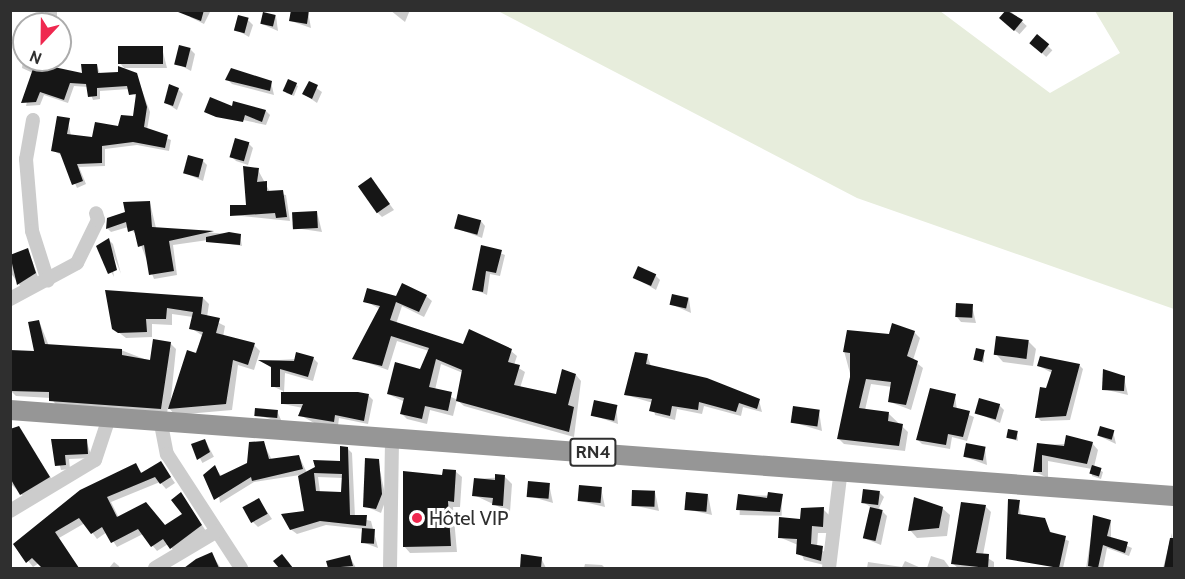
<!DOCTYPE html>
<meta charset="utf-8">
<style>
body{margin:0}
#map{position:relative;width:1185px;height:579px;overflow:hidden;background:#fff;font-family:Cabin,sans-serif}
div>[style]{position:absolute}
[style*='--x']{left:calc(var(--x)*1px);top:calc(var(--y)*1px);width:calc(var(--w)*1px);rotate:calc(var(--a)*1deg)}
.green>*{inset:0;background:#e7eddc}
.shadow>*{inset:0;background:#0003;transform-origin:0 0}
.building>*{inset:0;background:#161616;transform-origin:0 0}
.minor>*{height:14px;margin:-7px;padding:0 7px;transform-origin:7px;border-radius:7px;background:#ccc}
.highway>*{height:20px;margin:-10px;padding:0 10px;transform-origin:10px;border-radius:10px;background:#969696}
.dots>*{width:16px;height:16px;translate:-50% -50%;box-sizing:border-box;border:3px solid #fff;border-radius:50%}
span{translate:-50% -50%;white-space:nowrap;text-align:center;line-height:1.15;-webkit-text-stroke:6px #fff;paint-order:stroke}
.shield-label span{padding:2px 4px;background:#fff;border:2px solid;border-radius:4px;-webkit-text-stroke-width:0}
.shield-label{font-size:18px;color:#2f2f2f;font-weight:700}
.poi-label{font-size:20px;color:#2f2f2f}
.left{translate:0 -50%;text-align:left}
.frame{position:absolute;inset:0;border:12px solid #2f2f2f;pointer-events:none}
.north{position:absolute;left:12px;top:12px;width:60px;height:60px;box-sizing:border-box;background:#fff;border:2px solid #acacac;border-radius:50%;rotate:202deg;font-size:16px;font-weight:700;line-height:24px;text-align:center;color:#2f2f2f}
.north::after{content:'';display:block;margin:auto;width:21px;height:27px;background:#ef284f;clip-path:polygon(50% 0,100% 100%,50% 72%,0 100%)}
</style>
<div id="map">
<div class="green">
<div style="clip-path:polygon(498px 11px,940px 11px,1050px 93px,1120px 53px,1095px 11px,1174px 11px,1174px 309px,857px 198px)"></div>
</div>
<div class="shadow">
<div style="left:45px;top:10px;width:12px;height:14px"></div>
<div style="clip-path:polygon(191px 10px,211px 10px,204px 24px,190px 17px)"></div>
<div style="clip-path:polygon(390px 10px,410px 10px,405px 22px)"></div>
<div style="left:1009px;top:10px;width:24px;height:11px;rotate:42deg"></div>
<div style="clip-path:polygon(308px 12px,311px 28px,291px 21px)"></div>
<div style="clip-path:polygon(276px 16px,278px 31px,262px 24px)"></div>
<div style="clip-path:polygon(248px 20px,253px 25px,249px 37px,235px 29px)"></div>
<div style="left:1037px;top:36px;width:21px;height:9px;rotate:43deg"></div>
<div style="clip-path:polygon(162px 48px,167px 68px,124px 68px,120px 63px)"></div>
<div style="clip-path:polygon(190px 49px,195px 54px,191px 71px,176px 63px)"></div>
<div style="clip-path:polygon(23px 60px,51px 72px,83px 74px,97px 65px,100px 74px,136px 74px,150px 112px,147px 130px,171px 140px,169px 151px,137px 145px,105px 149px,105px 166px,79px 167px,86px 184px,77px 188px,63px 156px,52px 150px,68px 120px,71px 136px,93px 139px,135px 118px,137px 97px,129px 89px,100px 91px,100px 99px,93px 100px,88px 87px,74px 86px,68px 103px,44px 95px,40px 105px,26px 106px,33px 73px,22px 68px)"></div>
<div style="clip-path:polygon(227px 79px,271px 82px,274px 95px,232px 84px)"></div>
<div style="clip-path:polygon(289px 81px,298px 86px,294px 96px,286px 93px)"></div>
<div style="clip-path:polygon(309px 83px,322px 92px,317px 103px,304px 94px)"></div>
<div style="clip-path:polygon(178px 89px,183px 94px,177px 110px,166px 103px)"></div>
<div style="left:10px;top:93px;width:2px;height:20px;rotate:27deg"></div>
<div style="clip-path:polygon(233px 107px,266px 111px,270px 115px,266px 125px,206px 112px)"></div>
<div style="clip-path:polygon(248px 143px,253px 148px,248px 165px,236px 161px,231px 156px)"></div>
<div style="clip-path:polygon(202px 160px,207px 165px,203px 181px,185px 173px)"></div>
<div style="clip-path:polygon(258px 170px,270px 192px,286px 195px,290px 221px,232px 215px,247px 207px)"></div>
<div style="clip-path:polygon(371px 179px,394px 210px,382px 217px,378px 213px)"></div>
<div style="clip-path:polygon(150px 203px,156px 228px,240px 235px,242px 246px,208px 240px,173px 245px,177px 275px,154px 279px,137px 235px,128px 227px,111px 232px,107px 228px)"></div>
<div style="clip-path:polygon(317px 212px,322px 232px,295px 228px)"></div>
<div style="clip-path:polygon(481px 221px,485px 226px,482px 238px,456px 228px)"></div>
<div style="clip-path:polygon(109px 240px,113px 244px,121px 274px,109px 244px,114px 277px,98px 246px)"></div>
<div style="clip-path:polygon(482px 246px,505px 255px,500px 276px,490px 274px,487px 295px,474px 289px)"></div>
<div style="clip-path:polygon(28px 250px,38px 277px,21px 287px,10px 272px,10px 256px)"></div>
<div style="clip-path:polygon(655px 275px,660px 280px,656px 290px,634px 277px)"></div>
<div style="clip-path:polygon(107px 292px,203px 298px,209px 304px,207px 317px,225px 326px,223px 337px,254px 345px,260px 351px,254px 370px,238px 365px,232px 410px,175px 415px,168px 407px,167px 414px,57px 406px,51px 398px,16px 396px,10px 390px,36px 352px,39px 321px,49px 346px,121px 350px,152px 362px,170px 343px,176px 349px,170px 408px,203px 336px,191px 328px,193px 317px,172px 314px,172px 325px,152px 324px,152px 337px,126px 338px,113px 328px)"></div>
<div style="clip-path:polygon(evenodd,426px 296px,432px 301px,424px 317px,402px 306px,396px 324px,463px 345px,511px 351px,517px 356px,514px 365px,525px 372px,520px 388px,557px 396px,576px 375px,581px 381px,574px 437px,464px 406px,457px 400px,453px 416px,430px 410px,427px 424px,407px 419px,402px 414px,405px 402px,388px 394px,421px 371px,429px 351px,397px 341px,388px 370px,354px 358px,380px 309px,365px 301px,426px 296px,441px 364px,463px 373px,458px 400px,435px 390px,441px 364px)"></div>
<div style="clip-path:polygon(689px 299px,691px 313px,671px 304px)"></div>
<div style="clip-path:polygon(972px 306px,976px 323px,961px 322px,957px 317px)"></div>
<div style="clip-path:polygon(914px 332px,920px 338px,913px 360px,923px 368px,911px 410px,890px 402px,892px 387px,871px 384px,865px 410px,889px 414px,908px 432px,905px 451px,844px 444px,838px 438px,851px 377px,844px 351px)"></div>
<div style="clip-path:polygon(1028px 341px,1036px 349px,1033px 366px,1003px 362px,996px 354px)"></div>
<div style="clip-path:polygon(984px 352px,984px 363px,974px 359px)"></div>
<div style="clip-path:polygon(647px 355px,651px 366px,759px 400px,762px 412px,743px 407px,741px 416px,704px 406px,702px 414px,677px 409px,675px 420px,655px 415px,653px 403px,626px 395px)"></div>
<div style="clip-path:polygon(313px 358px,318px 363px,313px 381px,285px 373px,284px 393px,369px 396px,373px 400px,368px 424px,339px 418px,338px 426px,316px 424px,300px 415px,303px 408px,283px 404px,283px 391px,272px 386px,273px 369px,262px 361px)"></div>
<div style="clip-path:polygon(1079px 365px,1083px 369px,1070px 420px,1041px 421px,1037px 417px,1052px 373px,1039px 366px)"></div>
<div style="clip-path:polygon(1124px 378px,1128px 395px,1103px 389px)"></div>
<div style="clip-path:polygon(955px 396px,957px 410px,974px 417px,967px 441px,952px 437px,950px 449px,922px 444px,918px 440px)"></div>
<div style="clip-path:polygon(999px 405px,1004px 410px,1000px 423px,977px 413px)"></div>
<div style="clip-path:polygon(616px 406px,618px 424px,592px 415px)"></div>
<div style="clip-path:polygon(277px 411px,282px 422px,256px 415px)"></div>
<div style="clip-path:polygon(819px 411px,822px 431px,792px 422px)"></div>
<div style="clip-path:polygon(18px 428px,55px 484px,27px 500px,10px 483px)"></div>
<div style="clip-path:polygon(1113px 431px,1116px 444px,1099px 436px)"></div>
<div style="clip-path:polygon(1017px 432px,1018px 441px,1008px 438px)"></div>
<div style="clip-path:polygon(53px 440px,86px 440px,92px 458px,69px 459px,70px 469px,61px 470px)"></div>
<div style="left:205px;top:440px;width:19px;height:13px;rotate:62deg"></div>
<div style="clip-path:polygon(evenodd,263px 443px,272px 460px,299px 456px,307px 473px,341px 463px,347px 448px,352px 453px,355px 517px,371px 521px,378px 548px,362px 542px,363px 529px,326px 525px,297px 534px,289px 528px,283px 515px,305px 512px,300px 475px,254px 482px,220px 503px,215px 467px,222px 477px,249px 464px,263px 443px,318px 477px,343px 478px,342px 493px,320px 492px,318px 477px)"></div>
<div style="clip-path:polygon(1092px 443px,1098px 450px,1094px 467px,1103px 472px,1101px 479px,1092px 476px,1092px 469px,1048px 461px,1048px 478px,1035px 472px,1038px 445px)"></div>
<div style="clip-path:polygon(985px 449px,987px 465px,965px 457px)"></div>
<div style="clip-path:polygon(378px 461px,386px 499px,381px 513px,365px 506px)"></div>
<div style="clip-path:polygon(161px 463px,175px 483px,166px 489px,160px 482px,111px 502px,119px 518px,165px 527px,184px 515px,181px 494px,206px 531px,176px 553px,168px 544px,157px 551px,143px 534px,117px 547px,107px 532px,97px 539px,85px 523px,59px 538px,79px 568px,44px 568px,39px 563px,33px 567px,15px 544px,135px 465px,143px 474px)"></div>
<div style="clip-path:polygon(455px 471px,462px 477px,460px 507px,453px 507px,457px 552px,410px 553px,404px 546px,444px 477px)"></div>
<div style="clip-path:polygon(505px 477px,512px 484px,510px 512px,474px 495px,475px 479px)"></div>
<div style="clip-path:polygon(549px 484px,553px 503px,529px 496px)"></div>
<div style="clip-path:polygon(601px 488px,605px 507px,580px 501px)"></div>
<div style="clip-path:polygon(655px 492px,659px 511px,632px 505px)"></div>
<div style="clip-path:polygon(879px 492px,884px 497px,879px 508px,887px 516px,881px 545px,866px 539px,872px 508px,863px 502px)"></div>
<div style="clip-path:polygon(708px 495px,712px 515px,686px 509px)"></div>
<div style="left:740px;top:495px;width:42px;height:20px;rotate:1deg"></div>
<div style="clip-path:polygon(259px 500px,272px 519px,258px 527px,253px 522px)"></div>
<div style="clip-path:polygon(1019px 502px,1021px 516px,1044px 520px,1052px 534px,1069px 541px,1063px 568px,1008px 558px)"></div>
<div style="clip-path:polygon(985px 506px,991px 512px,983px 555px,994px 562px,994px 568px,958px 568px,952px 563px)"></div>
<div style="clip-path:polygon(942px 508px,950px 515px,947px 536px,917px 538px,910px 530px)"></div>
<div style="clip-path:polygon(823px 509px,830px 516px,829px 533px,818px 533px,817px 547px,829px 555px,828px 566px,804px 560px,798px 545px,779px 537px)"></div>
<div style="clip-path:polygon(1094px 517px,1111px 522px,1111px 539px,1132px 548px,1129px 556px,1107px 548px,1103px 568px,1086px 568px)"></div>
<div style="clip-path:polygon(1172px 533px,1174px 568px,1163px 568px)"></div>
<div style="clip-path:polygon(211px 554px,221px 568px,187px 568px)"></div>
<div style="clip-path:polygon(522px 556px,541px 558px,546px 568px,522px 568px)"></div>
<div style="clip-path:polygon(931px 556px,944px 560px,950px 568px,927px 568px)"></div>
<div style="clip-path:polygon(350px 557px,356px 568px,330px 568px,328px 562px)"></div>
<div style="clip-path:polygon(905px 561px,921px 568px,867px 568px,868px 562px,902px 567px)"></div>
<div style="clip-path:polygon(114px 562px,119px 566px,120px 568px,109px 568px)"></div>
<div style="clip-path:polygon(585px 564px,602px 565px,605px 568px,584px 568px)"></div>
</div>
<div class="building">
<div style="clip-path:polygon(173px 10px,204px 10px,201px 21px)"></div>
<div style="clip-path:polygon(291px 10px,309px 10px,307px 24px,289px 21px)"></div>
<div style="clip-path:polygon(1006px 10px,1023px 20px,1014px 31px,999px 18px)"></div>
<div style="left:263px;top:12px;width:13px;height:12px;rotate:13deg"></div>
<div style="left:238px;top:15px;width:11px;height:16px;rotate:15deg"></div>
<div style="left:1037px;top:34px;width:16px;height:12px;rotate:40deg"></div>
<div style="left:179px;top:45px;width:12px;height:20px;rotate:14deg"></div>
<div style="left:163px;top:46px;width:18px;height:45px;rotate:90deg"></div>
<div style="clip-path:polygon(35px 63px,82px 73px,81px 64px,97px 64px,98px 73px,118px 72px,118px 66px,137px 73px,147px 107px,144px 127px,168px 135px,165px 148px,133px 142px,102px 146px,102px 163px,77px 164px,83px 181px,72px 185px,60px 153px,51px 151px,57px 116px,70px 118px,67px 134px,92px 137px,95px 122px,118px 126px,121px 115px,133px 116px,136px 94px,129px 95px,127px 86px,97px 88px,97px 96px,88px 97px,86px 84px,70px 83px,64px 100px,40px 92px,36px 102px,21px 103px)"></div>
<div style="clip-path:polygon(231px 68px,272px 81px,270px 91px,225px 80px)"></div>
<div style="left:288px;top:79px;width:10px;height:13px;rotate:24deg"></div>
<div style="clip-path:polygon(309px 81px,318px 85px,312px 99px,302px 94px)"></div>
<div style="clip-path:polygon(169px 84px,179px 88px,173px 106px,164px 103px)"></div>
<div style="clip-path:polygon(210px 97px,232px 106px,233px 101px,266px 110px,262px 122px,245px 115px,243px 122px,216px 117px,204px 112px)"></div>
<div style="left:235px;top:138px;width:15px;height:20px;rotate:16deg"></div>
<div style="left:188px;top:155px;width:16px;height:19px;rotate:15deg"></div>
<div style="clip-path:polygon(243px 166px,259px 168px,257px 182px,267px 181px,267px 191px,283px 190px,287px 217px,276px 218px,275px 213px,230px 216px,230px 205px,246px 205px)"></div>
<div style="left:371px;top:177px;width:33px;height:16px;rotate:55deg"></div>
<div style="clip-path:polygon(150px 201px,152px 227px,214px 231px,169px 241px,174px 271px,149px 275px,144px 245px,138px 247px,134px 230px,128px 232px,126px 222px,106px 229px,107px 218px,125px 212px,123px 202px)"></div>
<div style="left:317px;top:211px;width:17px;height:25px;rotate:87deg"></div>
<div style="left:458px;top:214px;width:24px;height:15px;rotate:15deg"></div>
<div style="clip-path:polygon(229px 232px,241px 234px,240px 245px,206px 242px,206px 237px)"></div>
<div style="clip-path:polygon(109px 238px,117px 270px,108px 274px,96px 246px)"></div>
<div style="clip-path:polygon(481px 245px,502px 250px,496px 273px,486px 271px,483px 292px,472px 290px)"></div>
<div style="clip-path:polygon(28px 248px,36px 273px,17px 285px,10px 255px)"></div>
<div style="left:638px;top:266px;width:20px;height:13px;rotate:24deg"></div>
<div style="clip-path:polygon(402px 283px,427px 295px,419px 312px,396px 302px,390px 320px,463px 344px,469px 329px,512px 349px,508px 362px,520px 365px,514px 385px,556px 394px,562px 369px,576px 374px,568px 405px,574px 407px,569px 432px,456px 401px,462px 370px,436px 359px,429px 387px,452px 392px,448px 411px,425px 406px,422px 419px,400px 414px,404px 398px,387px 394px,395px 362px,420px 369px,429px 348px,391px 336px,382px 366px,352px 359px,380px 306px,363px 302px,367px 288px,396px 296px)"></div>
<div style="clip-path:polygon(105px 290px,203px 297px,201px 314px,220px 318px,216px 333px,255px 343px,248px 365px,233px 360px,226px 404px,168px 409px,187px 350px,196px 353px,203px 332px,189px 329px,193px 312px,167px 308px,166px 319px,146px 319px,147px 332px,118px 333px,112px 329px)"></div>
<div style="left:672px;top:294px;width:17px;height:11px;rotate:13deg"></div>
<div style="left:956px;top:303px;width:17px;height:14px;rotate:3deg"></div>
<div style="clip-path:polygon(39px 320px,45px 344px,122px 349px,122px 355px,150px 360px,153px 339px,171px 342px,161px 409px,49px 401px,49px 392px,10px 391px,10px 350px,34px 351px,28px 322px)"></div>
<div style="clip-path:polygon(892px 323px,915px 331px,907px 356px,918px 361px,906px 405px,888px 402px,891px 382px,866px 379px,859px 408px,889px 412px,888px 421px,903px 424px,899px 446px,837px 439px,850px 377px,850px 353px,843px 352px,847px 330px,889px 334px)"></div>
<div style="left:996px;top:336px;width:33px;height:19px;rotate:7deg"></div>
<div style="left:976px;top:348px;width:9px;height:12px;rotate:13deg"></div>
<div style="clip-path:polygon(296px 352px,314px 357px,308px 377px,280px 369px,280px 387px,271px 387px,271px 367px,258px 360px,294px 361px)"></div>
<div style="clip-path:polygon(635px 352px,648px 354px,646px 364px,707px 378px,760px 399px,757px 409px,739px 403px,736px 412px,699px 402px,698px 410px,672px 406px,670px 416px,649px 411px,652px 399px,624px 395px)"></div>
<div style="clip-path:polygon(1040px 356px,1080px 364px,1066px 416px,1035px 418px,1040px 387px,1046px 388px,1052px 370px,1037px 366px)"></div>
<div style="clip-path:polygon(1103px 369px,1125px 376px,1124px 391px,1102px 390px)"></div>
<div style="clip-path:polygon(930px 388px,956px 394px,953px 407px,970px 411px,963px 437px,948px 434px,946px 445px,916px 440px)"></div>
<div style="clip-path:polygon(281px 392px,358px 392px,369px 394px,364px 421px,335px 415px,334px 422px,298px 416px,303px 404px,281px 404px)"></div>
<div style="left:979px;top:398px;width:22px;height:16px;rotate:16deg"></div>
<div style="left:594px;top:400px;width:24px;height:16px;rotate:12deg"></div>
<div style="left:793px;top:406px;width:27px;height:17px;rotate:8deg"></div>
<div style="left:255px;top:408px;width:23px;height:8px;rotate:5deg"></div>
<div style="clip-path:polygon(19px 426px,50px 477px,20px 495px,10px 478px,10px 429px)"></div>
<div style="left:1100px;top:426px;width:15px;height:10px;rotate:16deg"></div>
<div style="left:1008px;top:429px;width:10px;height:9px;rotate:11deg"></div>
<div style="clip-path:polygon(1066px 435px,1093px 442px,1087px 464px,1042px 455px,1042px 472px,1033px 472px,1037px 443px,1064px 446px)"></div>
<div style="clip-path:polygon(51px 439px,87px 439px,88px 454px,65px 455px,66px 465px,55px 466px)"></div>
<div style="clip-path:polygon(205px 439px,210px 452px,197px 460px,191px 444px)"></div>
<div style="clip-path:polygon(264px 441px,269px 459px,299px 455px,303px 469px,252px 481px,251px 477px,214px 500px,203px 475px,215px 465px,220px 476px,247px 463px,249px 442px)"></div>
<div style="left:966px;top:443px;width:20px;height:14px;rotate:11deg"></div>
<div style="clip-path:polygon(evenodd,340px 446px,348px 447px,350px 515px,367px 515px,366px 526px,320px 521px,290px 530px,281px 514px,304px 511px,298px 476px,315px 467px,313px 460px,340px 461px,340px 446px,314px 473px,342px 474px,341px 492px,316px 491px,314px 473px)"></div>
<div style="clip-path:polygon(365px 458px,379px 459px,382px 494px,376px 509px,363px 507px)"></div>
<div style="clip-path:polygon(161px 461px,171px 477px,160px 484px,155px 477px,107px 497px,117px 517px,146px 502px,165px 525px,182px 514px,171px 500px,181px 492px,202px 525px,170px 549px,163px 539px,151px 547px,138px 529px,111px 543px,102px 527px,91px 534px,79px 518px,55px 532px,79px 568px,42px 568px,32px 558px,26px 563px,13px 544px,80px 490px,136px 463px,141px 473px)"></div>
<div style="left:1092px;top:465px;width:10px;height:9px;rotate:17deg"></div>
<div style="clip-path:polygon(443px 469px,456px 470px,454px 502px,448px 501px,451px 546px,403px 547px,403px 471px,442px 475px)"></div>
<div style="clip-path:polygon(495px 474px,505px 475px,503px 506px,492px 505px,493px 498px,472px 496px,474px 478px,495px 480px)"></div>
<div style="left:528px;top:481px;width:22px;height:16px;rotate:5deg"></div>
<div style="left:579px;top:485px;width:23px;height:16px;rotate:5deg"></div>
<div style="left:863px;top:489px;width:17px;height:14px;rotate:7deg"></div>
<div style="left:632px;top:490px;width:23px;height:16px;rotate:2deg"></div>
<div style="left:686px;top:492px;width:22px;height:18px;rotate:5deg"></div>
<div style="clip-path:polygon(768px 492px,783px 494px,780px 512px,736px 510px,738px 494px,767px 498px)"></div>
<div style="clip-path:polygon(914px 497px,943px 507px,939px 528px,908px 531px)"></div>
<div style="left:259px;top:498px;width:18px;height:19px;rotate:61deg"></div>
<div style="clip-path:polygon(1008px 499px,1020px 500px,1018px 514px,1045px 518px,1050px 532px,1066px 536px,1059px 568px,1006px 559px)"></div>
<div style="clip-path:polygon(961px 502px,986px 505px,976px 553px,989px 554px,988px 568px,951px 564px)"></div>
<div style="clip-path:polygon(824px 507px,823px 527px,812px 526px,811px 544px,823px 546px,821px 561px,796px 554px,797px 539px,778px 538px,779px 517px,800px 519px,801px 508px)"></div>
<div style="left:870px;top:507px;width:13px;height:32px;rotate:13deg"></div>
<div style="clip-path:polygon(1093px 515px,1111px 520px,1107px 536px,1128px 542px,1125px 553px,1103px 545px,1098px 568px,1088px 566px)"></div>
<div style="left:362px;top:528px;width:13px;height:15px;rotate:4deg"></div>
<div style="clip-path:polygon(1170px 538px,1174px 538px,1174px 568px,1164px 568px)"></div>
<div style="clip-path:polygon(212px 552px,219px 568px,184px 568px,196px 559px)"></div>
<div style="clip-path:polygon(282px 554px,293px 568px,279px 568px,273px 561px)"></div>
<div style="clip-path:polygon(521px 554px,542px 557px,541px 568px,520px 568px)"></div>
<div style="clip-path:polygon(350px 555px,353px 566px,328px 568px,326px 561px)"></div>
</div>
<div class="minor">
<div style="--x:33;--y:120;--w:40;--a:100"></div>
<div style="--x:26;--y:159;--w:72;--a:85.2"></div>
<div style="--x:32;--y:231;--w:52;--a:72.3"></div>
<div style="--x:10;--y:299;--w:76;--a:-28.2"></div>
<div style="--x:77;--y:263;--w:48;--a:-64"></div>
<div style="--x:98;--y:220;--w:7;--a:-106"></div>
<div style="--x:160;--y:419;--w:36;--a:79"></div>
<div style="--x:167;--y:454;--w:136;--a:57"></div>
<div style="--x:10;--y:511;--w:99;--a:-31"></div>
<div style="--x:95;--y:460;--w:47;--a:-71.6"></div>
<div style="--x:155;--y:568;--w:72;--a:-30.8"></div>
<div style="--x:390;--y:568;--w:130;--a:-89.1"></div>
<div style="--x:829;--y:568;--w:100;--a:-83.1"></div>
</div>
<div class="highway">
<div style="--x:10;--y:410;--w:1167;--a:4.23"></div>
</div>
<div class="dots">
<div style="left:417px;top:518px;background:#ef284f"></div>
</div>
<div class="shield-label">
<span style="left:593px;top:452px">RN4</span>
</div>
<div class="poi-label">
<span class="left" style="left:429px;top:518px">Hôtel VIP</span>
</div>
<div class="frame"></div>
<div class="north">N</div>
</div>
